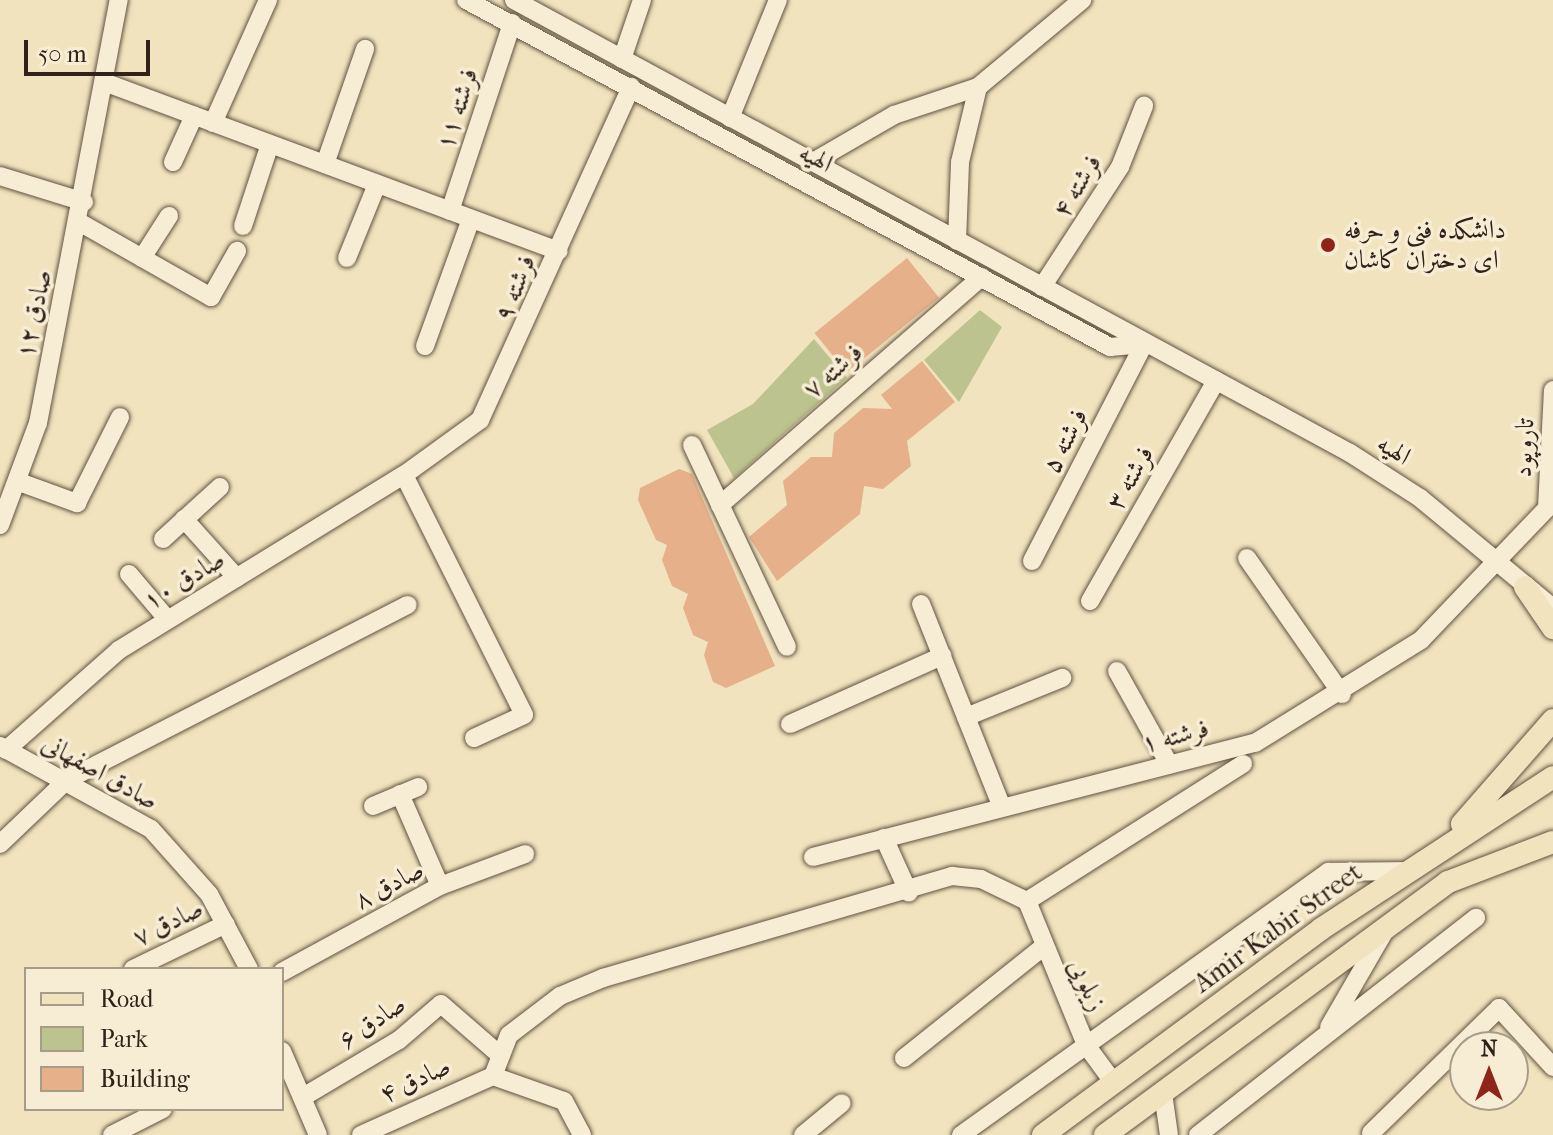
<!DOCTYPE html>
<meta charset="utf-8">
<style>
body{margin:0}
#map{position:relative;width:1553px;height:1135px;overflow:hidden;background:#f1e3bd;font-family:"IM FELL French Canon",Amiri,serif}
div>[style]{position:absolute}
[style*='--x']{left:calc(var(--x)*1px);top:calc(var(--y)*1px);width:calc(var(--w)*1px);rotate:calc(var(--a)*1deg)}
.green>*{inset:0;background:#bdc38f}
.building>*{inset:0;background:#e5b08a;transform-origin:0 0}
.roads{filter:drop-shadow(0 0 2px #605242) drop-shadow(0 0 2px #605242)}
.minor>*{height:18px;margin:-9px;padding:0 9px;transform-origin:9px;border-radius:9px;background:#f6edd4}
.major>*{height:22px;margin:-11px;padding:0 11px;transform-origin:11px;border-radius:11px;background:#f1e3bd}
.dots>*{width:22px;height:22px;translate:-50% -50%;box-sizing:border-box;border:4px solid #f6edd4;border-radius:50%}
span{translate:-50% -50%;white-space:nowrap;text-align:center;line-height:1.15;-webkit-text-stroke:7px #f6edd4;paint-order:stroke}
.street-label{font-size:26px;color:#302119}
.poi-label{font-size:26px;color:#302119}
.left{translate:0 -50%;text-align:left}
.legend{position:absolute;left:24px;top:967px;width:260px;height:144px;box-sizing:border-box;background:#f6edd4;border:2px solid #a79b89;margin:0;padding:10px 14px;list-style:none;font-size:24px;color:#302119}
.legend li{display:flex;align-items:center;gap:16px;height:40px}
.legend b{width:40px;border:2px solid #a79b89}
.north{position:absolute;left:1449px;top:1031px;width:80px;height:80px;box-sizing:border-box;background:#f6edd4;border:2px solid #a79b89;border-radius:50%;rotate:0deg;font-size:22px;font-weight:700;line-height:32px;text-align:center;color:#302119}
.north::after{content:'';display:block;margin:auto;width:28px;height:36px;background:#8f2418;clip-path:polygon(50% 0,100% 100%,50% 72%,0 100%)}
.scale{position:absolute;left:24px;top:40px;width:126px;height:36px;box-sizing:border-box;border:4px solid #302119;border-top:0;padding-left:10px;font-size:24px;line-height:28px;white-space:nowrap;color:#302119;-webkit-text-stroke:6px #f6edd4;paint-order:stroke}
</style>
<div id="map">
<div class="green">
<div style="clip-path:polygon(980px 310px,1002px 327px,959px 402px,924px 360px)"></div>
<div style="clip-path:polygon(814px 339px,847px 378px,734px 478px,707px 430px,753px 404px)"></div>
</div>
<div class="building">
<div style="left:907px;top:258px;width:51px;height:119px;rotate:51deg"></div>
<div style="clip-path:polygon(922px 361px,955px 402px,907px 441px,911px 466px,883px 489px,864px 486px,860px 514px,777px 581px,749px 537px,787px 505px,783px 481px,811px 457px,832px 457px,834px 433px,863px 408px,892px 409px,881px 395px)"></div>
<div style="clip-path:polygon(679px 469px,692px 474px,775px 666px,726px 688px,713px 682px,704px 655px,708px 642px,693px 635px,683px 608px,688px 594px,672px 586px,662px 560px,667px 545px,656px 540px,638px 500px,640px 488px)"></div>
</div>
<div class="roads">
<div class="minor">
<div style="--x:466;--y:0;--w:732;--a:28.32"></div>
<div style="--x:1110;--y:347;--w:34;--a:-5"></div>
<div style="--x:514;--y:0;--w:951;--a:28.45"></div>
<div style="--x:1350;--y:453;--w:83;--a:32.7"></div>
<div style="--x:1420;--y:498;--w:173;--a:39.6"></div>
<div style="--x:622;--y:59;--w:62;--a:-71.3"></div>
<div style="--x:104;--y:82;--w:485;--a:20.4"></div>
<div style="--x:730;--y:118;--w:127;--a:-67.9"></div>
<div style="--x:213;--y:123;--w:135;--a:-65.9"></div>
<div style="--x:173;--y:162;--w:51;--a:-65.5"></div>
<div style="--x:813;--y:162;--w:94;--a:-30.1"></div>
<div style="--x:894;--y:115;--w:89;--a:-18.4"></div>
<div style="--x:325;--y:164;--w:122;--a:-70.8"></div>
<div style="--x:0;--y:176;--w:88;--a:17.2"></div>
<div style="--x:450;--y:211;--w:198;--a:-71.7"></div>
<div style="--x:79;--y:222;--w:152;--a:29.6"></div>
<div style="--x:211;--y:297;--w:53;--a:-60.5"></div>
<div style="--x:243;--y:226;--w:86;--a:-71.8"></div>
<div style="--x:957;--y:241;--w:79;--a:-87.8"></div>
<div style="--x:960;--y:162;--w:77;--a:-76.5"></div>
<div style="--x:978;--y:87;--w:136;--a:-39.9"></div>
<div style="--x:142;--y:258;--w:50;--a:-57.3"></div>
<div style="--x:347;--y:258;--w:80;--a:-67.9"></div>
<div style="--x:1042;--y:287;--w:143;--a:-57"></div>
<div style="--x:1120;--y:167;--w:66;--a:-68.5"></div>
<div style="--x:425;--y:346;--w:135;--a:-70.1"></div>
<div style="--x:692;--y:445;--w:223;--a:64.8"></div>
<div style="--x:404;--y:475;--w:268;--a:63.4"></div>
<div style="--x:524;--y:715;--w:55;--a:155.3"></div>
<div style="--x:22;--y:483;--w:59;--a:20"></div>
<div style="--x:77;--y:503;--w:96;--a:-63.4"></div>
<div style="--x:720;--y:505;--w:347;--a:-41.1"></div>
<div style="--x:1547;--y:508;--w:118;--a:-87.1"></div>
<div style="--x:184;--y:519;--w:79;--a:48.1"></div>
<div style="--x:0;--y:525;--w:109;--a:-69.6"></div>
<div style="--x:38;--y:423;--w:431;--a:-79.2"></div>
<div style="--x:163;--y:539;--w:77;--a:-42.4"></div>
<div style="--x:1247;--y:558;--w:166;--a:55.1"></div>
<div style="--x:1032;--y:561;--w:244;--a:-62.7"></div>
<div style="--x:129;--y:574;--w:60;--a:49.7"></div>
<div style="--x:1090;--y:601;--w:254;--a:-60.2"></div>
<div style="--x:921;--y:604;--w:216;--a:68.3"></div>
<div style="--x:1117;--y:671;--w:107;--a:60.8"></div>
<div style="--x:966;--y:717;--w:104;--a:-22.1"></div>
<div style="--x:790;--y:724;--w:167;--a:-24.1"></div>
<div style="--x:0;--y:746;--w:172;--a:28.8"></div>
<div style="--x:151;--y:829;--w:87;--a:48.3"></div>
<div style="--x:209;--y:894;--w:85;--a:61.9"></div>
<div style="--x:6;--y:750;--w:151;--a:-41.5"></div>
<div style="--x:119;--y:650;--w:334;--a:-31.6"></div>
<div style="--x:404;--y:475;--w:94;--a:-35.9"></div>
<div style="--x:480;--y:420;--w:366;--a:-65.6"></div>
<div style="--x:400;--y:794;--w:100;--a:66.5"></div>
<div style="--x:373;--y:806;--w:49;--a:-22.9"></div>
<div style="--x:884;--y:838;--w:60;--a:65.6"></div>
<div style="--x:0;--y:844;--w:93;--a:-43.7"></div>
<div style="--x:67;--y:780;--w:383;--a:-27.2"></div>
<div style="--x:813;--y:857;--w:456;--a:-14.5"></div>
<div style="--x:1255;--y:743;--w:195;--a:-31.8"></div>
<div style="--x:1421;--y:640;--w:191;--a:-46.3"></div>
<div style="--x:1027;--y:901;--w:256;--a:-32.4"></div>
<div style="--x:1027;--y:901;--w:156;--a:67.7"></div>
<div style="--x:1086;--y:1045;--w:47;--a:53.6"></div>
<div style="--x:133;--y:969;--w:103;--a:-25.8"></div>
<div style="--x:282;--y:972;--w:180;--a:-28.6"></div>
<div style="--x:440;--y:886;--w:91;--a:-20.6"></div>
<div style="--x:1329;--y:1027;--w:110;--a:-59.9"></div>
<div style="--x:282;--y:1051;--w:91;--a:66.8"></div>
<div style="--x:904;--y:1058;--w:176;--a:-38.6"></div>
<div style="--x:493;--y:1076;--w:44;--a:-68.7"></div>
<div style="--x:509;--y:1035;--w:64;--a:-37.4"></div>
<div style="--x:560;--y:996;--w:47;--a:-22.7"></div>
<div style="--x:603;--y:978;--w:364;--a:-16.3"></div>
<div style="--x:952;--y:876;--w:29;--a:6"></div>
<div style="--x:981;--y:879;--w:51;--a:25.6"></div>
<div style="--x:1163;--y:1093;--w:42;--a:81.9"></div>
<div style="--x:303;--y:1097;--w:112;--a:-30.7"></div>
<div style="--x:399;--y:1040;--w:55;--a:-40.6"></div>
<div style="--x:441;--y:1004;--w:79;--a:40.9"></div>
<div style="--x:1371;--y:1133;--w:179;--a:-44.3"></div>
<div style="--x:1499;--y:1008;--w:80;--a:47.5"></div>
<div style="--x:112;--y:1135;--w:57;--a:-27"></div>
<div style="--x:361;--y:1135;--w:145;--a:-24.1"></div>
<div style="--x:493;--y:1076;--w:75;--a:19.4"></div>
<div style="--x:564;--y:1101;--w:38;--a:62"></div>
<div style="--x:803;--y:1135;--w:50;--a:-39.4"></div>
<div style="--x:961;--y:1135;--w:452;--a:-35.6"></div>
<div style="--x:1328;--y:872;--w:78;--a:-0.7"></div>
<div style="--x:1198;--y:1135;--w:353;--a:-38"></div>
</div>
<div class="major">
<div style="--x:1525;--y:587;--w:50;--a:55.7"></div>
<div style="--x:1462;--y:824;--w:138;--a:-48.8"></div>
<div style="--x:1043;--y:1135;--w:346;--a:-36.5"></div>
<div style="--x:1321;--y:929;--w:277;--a:-33.2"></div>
<div style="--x:1105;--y:1135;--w:426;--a:-36.4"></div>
<div style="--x:1448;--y:882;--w:112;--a:-20.9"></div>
</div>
</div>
<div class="dots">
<div style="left:1328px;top:245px;background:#8f2418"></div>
</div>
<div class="street-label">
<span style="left:457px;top:109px;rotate:-72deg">فرشته ۱۱</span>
<span style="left:816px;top:158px;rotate:28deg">الهیه</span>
<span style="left:1077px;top:186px;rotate:-58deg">فرشته ۴</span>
<span style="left:515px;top:288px;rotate:-68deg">فرشته ۹</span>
<span style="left:34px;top:314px;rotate:-78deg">صادق ۱۲</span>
<span style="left:833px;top:371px;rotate:-41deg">فرشته ۷</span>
<span style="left:1065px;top:441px;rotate:-63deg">فرشته ۵</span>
<span style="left:1524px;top:448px;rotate:-87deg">تاروپود</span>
<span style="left:1394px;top:450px;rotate:32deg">الهیه</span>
<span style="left:1130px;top:478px;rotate:-60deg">فرشته ۳</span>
<span style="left:184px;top:580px;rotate:-31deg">صادق ۱۰</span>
<span style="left:1175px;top:736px;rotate:-14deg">فرشته ۱</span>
<span style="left:100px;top:772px;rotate:29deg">صادق اصفهانی</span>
<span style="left:389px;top:885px;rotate:-28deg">صادق ۸</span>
<span style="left:168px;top:923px;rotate:-26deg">صادق ۷</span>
<span style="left:1278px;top:928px;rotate:-36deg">Amir Kabir Street</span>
<span style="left:1087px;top:985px;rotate:65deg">زیلویی</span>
<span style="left:372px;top:1022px;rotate:-34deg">صادق ۶</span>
<span style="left:415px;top:1080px;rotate:-25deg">صادق ۴</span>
</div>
<div class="poi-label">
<span class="left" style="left:1344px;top:245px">دانشکده فنی و حرفه<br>ای دختران کاشان</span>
</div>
<ul class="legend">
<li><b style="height:10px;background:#f1e3bd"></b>Road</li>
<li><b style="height:22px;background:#bdc38f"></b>Park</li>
<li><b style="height:22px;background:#e5b08a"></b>Building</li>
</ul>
<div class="north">N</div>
<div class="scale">50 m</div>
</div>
